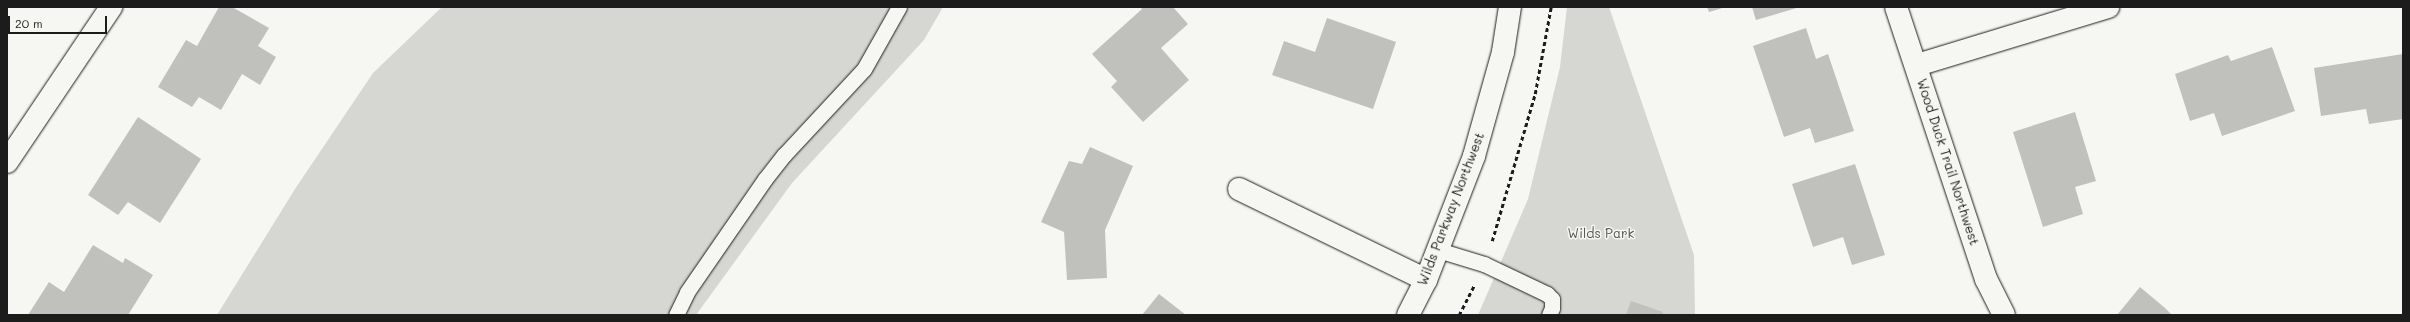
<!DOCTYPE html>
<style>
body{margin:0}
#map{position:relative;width:2410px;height:322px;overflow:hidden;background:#f6f6f2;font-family:Mali,sans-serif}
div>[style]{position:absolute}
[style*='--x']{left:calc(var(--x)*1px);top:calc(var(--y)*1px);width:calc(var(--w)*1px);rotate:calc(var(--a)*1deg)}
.green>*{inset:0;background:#d6d6d2}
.building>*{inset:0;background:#c0c0bd}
.path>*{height:2.5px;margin-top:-1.25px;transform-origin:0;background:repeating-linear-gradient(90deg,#1c1c1c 0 4px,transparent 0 7px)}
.roads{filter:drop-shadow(0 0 1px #1c1c1c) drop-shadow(0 0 1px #1c1c1c)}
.service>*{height:15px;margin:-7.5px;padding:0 7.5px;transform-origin:7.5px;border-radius:7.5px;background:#f6f6f2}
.minor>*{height:22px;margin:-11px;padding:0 11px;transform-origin:11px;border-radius:11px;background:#f6f6f2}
span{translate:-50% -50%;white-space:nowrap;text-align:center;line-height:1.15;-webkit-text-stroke:3px #f6f6f2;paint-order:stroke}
.street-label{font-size:13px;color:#1c1c1c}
.park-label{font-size:13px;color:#545453}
.frame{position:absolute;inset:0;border:8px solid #1c1c1c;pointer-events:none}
.scale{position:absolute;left:8px;top:16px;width:99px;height:18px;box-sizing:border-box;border:2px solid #1c1c1c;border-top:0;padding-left:5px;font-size:12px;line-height:14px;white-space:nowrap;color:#1c1c1c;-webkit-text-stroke:3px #f6f6f2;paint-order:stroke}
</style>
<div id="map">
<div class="green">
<div style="clip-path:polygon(442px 7px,943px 7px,924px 40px,792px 183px,696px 315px,217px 315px,295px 189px,373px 73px)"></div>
<div style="clip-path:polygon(1567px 7px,1609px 7px,1694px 255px,1695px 315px,1478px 315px,1528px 199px,1560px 67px)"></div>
</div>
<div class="building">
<div style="clip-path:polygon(219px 7px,232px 7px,269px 28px,258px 46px,276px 57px,260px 85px,242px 74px,221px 110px,199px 97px,192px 107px,158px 87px,186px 40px,197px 46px)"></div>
<div style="clip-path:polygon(1140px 7px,1173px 7px,1188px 24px,1161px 48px,1189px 80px,1143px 122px,1111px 87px,1117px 81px,1092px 54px,1142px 9px)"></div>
<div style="clip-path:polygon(1707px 7px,1726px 7px,1709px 12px)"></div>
<div style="clip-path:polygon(1752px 7px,1800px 7px,1756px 20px)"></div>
<div style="clip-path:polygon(1327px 18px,1396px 42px,1373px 109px,1272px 75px,1284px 41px,1315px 52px)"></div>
<div style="clip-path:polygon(1806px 28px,1816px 59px,1828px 54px,1854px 131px,1815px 143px,1810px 128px,1784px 137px,1753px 46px)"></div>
<div style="clip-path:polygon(2272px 47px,2295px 111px,2222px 136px,2214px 113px,2190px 121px,2175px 74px,2228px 55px,2231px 61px)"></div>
<div style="clip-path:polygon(2403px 54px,2403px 119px,2369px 124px,2366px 109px,2321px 116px,2314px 68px)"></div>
<div style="clip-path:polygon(2075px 112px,2096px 181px,2075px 187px,2083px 214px,2043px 227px,2013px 132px)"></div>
<div style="clip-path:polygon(138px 117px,201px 159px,160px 223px,128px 202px,118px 215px,88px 195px)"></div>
<div style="clip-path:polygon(1090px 147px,1133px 166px,1105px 230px,1107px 278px,1067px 280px,1064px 232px,1041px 222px,1069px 161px,1082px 164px)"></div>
<div style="clip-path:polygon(1855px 164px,1885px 255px,1852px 265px,1843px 237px,1813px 247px,1792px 184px)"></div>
<div style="clip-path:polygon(93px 245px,123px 263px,125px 258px,153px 275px,128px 315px,28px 315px,49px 282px,64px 292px)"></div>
<div style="clip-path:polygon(2140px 287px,2165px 308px,2172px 315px,2117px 315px)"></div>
<div style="clip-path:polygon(1159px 294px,1186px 315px,1142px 315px)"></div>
<div style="clip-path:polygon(1631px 301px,1663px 312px,1662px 315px,1626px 315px)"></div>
</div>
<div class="path">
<div style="--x:1492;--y:241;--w:153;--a:-73.7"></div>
<div style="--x:1535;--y:94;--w:88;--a:-79.6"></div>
<div style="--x:1459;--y:315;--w:33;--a:-63"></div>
</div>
<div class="roads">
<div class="service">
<div style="--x:1438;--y:250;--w:48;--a:16.9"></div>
<div style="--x:1484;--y:264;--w:70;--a:25.5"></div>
<div style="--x:1547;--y:294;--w:7;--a:45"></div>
<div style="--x:1552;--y:299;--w:9;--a:90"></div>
<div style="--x:1552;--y:308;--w:8;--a:113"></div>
<div style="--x:676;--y:315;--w:25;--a:-64"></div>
<div style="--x:687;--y:292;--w:137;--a:-55.4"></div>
<div style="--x:765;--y:179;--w:31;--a:-52"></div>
<div style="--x:784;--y:155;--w:117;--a:-47.1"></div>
<div style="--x:864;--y:69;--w:71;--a:-60.6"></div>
</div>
<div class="minor">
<div style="--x:1896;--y:7;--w:287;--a:71.7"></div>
<div style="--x:1986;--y:279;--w:40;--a:63.4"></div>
<div style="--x:1917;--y:65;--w:200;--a:-16.9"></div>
<div style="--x:7;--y:162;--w:187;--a:-56.1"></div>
<div style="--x:1239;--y:189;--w:208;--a:25.9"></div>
<div style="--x:1408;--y:315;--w:39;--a:-63"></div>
<div style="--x:1426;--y:280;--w:133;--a:-68.8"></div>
<div style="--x:1474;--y:156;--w:108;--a:-74.4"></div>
<div style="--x:1503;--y:52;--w:46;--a:-81.2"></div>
</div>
</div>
<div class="street-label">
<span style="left:1948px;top:162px;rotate:72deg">Wood Duck Trail Northwest</span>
<span style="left:1451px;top:209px;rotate:-69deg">Wilds Parkway Northwest</span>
</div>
<div class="park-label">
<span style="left:1601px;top:233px">Wilds Park</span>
</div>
<div class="frame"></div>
<div class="scale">20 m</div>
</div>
